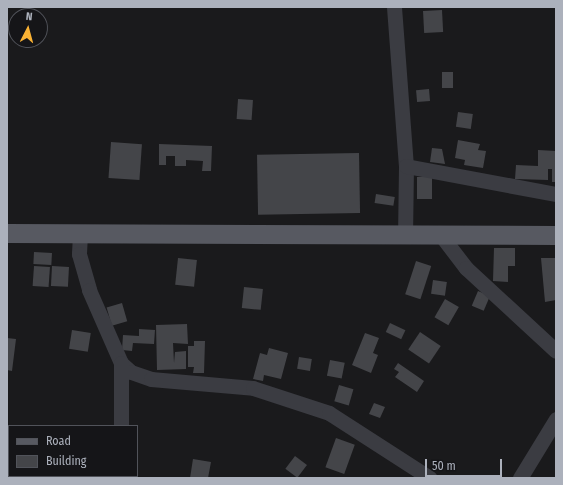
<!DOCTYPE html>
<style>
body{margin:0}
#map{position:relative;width:563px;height:485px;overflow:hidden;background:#1a1a1c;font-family:"Fira Sans Condensed",sans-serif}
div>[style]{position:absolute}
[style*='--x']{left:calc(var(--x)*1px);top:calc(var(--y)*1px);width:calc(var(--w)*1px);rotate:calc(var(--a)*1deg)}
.building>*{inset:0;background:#444549;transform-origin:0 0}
.minor>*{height:15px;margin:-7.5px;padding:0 7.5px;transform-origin:7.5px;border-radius:7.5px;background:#3b3c42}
.major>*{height:19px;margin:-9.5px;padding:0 9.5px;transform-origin:9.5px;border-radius:9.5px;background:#575961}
span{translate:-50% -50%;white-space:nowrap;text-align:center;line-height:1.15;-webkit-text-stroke:3px #151518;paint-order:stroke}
.frame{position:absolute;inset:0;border:8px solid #acb1bc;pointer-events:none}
.legend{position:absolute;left:8px;top:425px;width:130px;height:52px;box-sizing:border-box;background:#151518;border:1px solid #51535a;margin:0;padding:5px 7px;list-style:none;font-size:12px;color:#acb1bc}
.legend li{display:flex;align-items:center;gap:8px;height:20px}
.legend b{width:20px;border:1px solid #51535a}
.north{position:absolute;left:8px;top:8px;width:40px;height:40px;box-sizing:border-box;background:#151518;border:1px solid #51535a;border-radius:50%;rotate:6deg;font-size:11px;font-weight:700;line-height:16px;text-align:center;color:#acb1bc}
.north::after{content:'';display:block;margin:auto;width:14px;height:18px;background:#fab234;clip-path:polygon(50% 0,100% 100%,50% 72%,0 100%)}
.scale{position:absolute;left:425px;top:459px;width:77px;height:18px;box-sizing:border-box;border:2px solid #acb1bc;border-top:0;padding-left:5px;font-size:12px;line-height:14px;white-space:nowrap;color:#acb1bc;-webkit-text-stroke:3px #151518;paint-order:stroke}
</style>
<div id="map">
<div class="building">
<div style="left:442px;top:10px;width:22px;height:19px;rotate:87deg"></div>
<div style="left:442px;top:72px;width:11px;height:16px"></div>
<div style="left:429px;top:89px;width:12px;height:13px;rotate:85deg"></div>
<div style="left:238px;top:99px;width:15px;height:20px;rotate:4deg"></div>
<div style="left:458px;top:112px;width:15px;height:15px;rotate:8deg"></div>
<div style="clip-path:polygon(458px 140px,480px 144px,478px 150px,486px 151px,483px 168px,464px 165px,465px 160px,455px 158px)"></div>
<div style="left:111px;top:142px;width:31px;height:36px;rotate:4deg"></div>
<div style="clip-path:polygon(159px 144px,212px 146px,211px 171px,202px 171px,203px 161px,186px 160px,186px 166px,175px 166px,175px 156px,166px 156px,166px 165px,159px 165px)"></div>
<div style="clip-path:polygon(432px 148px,442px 149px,445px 164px,430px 162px)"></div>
<div style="clip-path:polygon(538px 150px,556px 151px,556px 182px,552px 182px,552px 169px,548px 169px,548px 180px,515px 179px,516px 165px,538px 166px)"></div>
<div style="left:359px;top:153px;width:60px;height:102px;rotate:89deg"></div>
<div style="left:417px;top:177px;width:15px;height:22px"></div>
<div style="left:376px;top:194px;width:19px;height:9px;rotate:9deg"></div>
<div style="clip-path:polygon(494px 248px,515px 248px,515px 266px,508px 266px,508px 282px,493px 281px)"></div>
<div style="left:34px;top:252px;width:18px;height:12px;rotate:3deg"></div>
<div style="left:178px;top:258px;width:19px;height:27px;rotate:6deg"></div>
<div style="clip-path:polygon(541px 258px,556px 258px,556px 300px,545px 302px)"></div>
<div style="left:416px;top:261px;width:16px;height:35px;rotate:18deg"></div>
<div style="left:34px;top:266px;width:16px;height:20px;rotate:4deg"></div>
<div style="left:52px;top:266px;width:17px;height:20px;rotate:3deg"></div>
<div style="left:433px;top:280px;width:14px;height:14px;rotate:8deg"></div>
<div style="left:244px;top:287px;width:19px;height:21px;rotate:6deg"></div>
<div style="left:478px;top:291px;width:13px;height:16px;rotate:23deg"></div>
<div style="left:445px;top:299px;width:16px;height:21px;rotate:30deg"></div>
<div style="left:122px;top:303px;width:19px;height:16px;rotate:74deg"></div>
<div style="left:390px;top:323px;width:17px;height:10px;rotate:25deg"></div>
<div style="clip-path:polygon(187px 324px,188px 344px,173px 343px,174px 363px,175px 352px,186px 351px,186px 369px,157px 370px,156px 325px)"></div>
<div style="clip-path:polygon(139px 329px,155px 330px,154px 344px,133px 343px,132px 351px,122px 350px,123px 335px,139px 336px)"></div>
<div style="left:72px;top:330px;width:19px;height:19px;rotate:9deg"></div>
<div style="left:420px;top:332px;width:25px;height:21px;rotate:34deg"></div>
<div style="clip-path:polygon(365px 333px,379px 338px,373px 353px,378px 355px,371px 373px,352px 365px)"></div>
<div style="clip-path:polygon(7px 338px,16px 339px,12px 371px,7px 370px)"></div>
<div style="clip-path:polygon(194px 341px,205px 341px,204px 373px,193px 373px,194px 367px,188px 367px,188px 346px,194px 346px)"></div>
<div style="clip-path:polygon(269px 348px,288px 353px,281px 379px,264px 375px,263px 381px,253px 379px,260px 353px,267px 355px)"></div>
<div style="left:299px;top:357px;width:13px;height:12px;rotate:9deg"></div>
<div style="left:330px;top:360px;width:15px;height:16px;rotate:11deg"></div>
<div style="clip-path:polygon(398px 363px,424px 381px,417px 392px,395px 377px,399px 372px,394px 369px)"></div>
<div style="left:339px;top:385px;width:15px;height:17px;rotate:16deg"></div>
<div style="clip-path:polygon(374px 403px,385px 407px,380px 418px,369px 414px)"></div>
<div style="left:336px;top:438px;width:20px;height:31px;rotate:20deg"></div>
<div style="left:295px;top:456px;width:15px;height:16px;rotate:37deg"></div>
<div style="clip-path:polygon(193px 459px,211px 462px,208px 478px,190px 478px)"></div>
</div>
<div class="minor">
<div style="--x:394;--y:7;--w:159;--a:85.7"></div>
<div style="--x:406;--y:166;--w:68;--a:90.8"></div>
<div style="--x:406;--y:166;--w:153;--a:10.6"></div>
<div style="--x:80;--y:234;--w:20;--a:93"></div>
<div style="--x:79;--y:254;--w:37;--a:74"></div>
<div style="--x:89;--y:290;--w:80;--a:66.3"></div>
<div style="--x:121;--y:363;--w:13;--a:42"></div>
<div style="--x:131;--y:372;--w:21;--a:19"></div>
<div style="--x:151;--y:379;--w:102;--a:5"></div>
<div style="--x:253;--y:388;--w:80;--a:18.2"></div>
<div style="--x:329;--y:413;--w:120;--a:32.8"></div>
<div style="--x:440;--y:234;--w:43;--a:52.6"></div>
<div style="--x:466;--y:268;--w:122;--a:42.7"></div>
<div style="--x:121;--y:363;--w:63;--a:90"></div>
<div style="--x:120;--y:478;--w:2;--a:-90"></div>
<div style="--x:520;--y:478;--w:69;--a:-58.6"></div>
</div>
<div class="major">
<div style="--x:7;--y:233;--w:549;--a:0.21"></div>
</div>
<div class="frame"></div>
<ul class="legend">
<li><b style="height:5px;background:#575961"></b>Road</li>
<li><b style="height:11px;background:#444549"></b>Building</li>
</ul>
<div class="north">N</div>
<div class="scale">50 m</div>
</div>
